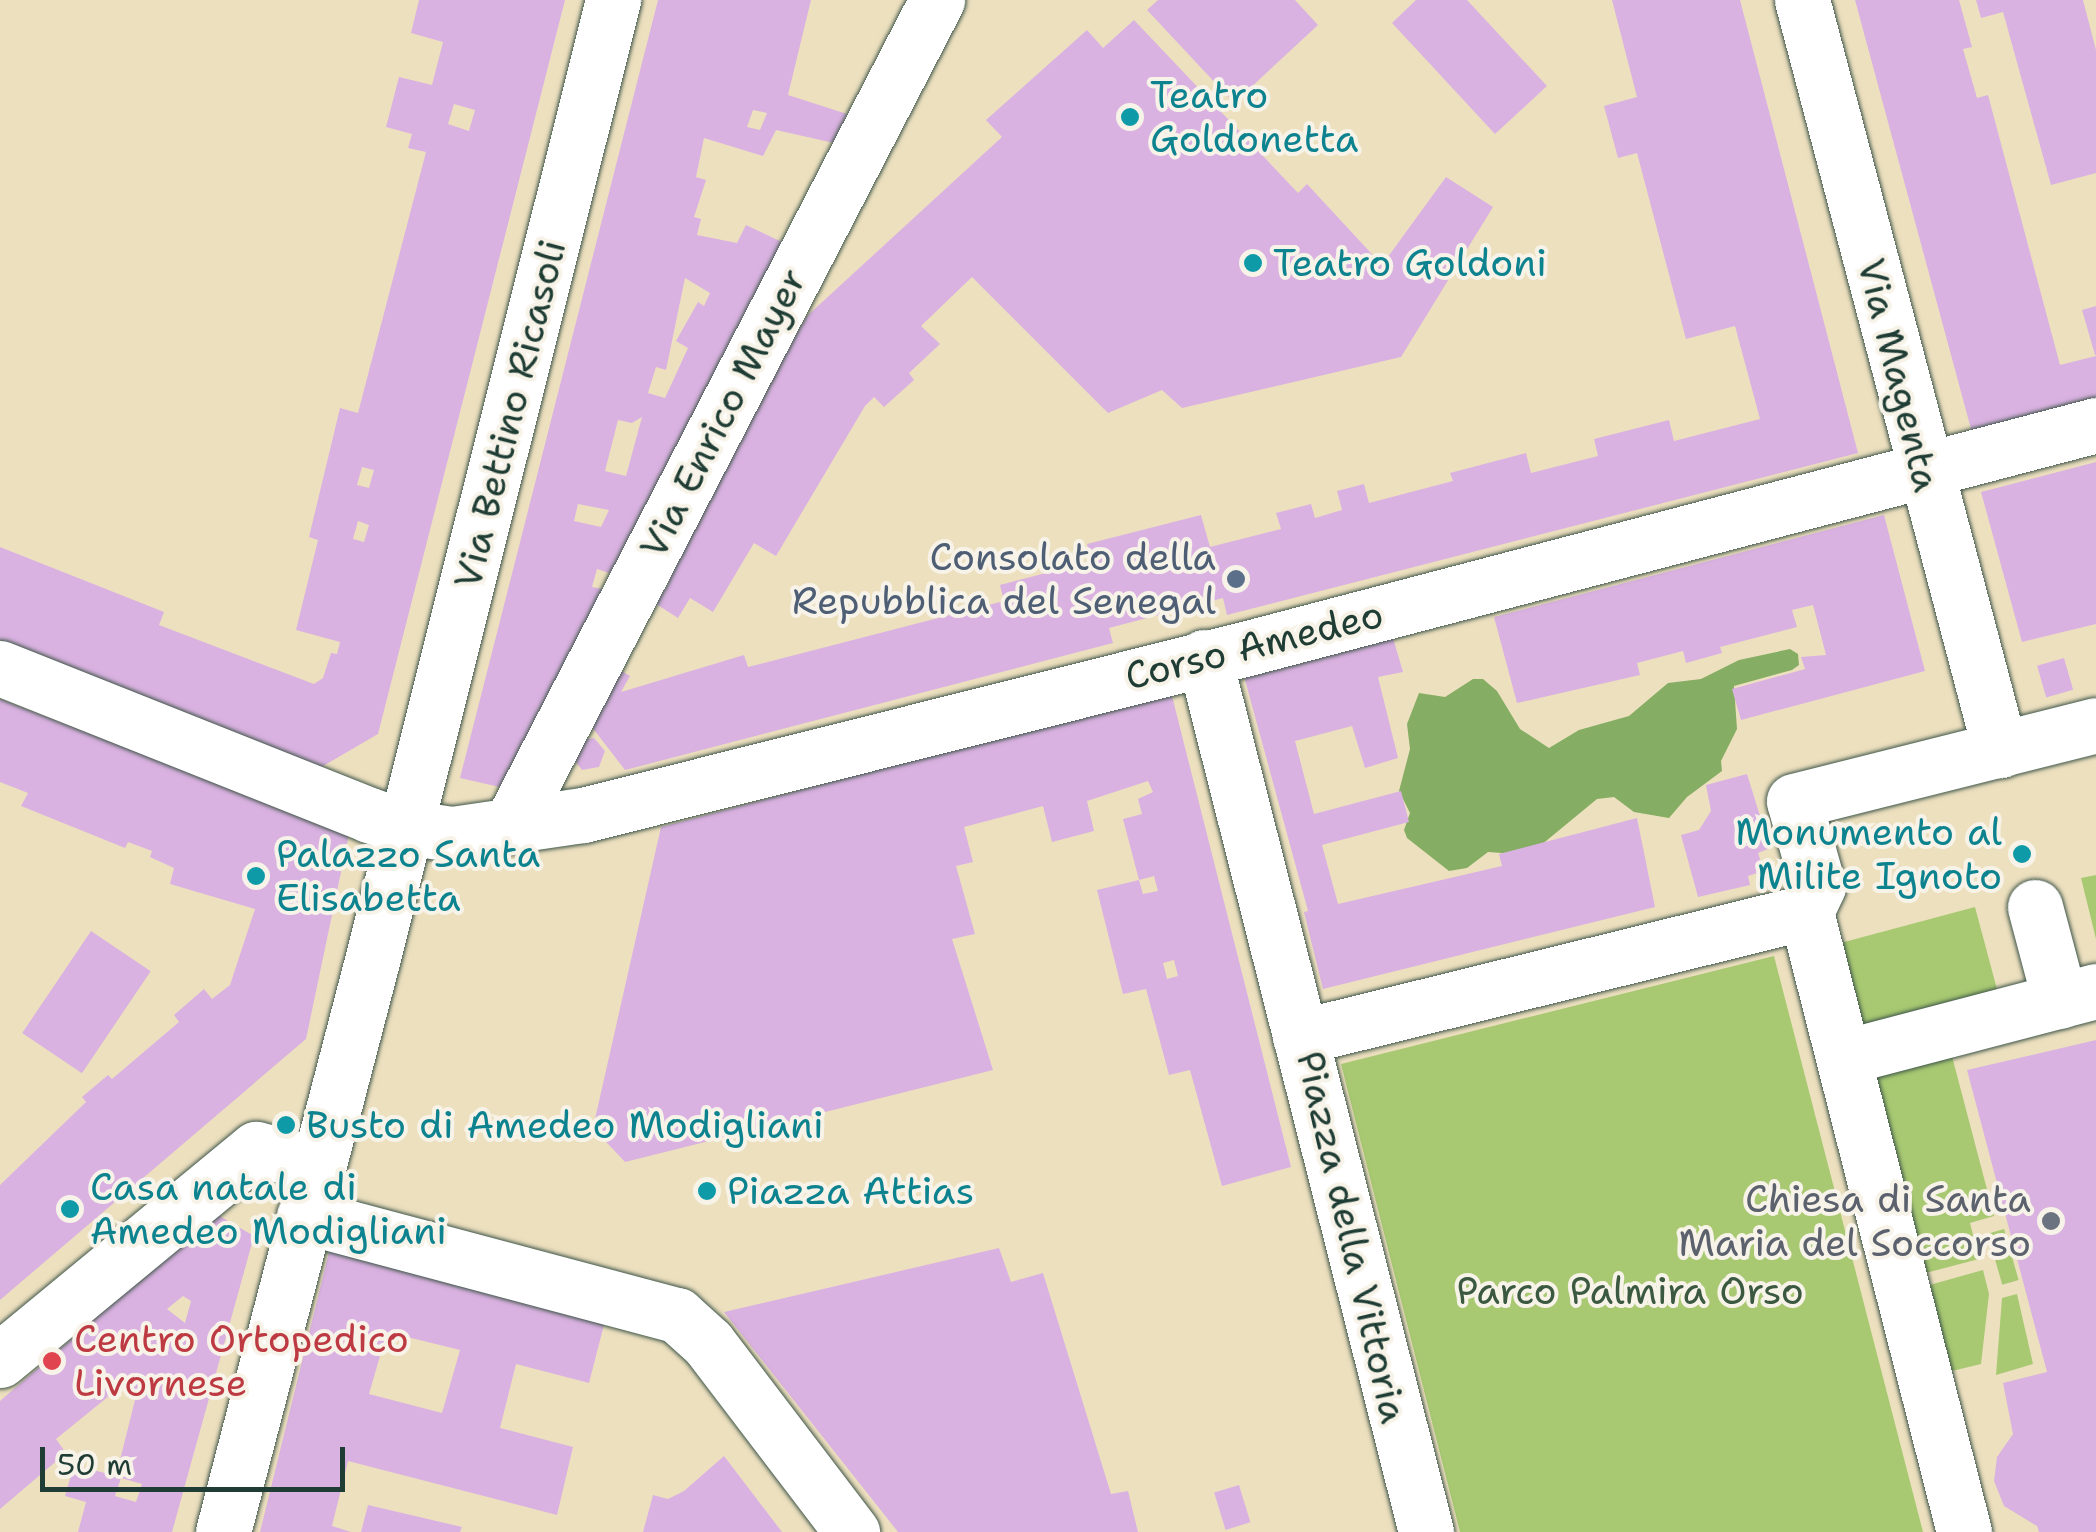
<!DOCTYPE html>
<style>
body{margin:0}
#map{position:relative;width:2096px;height:1532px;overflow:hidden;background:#ede0bf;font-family:"Shantell Sans",sans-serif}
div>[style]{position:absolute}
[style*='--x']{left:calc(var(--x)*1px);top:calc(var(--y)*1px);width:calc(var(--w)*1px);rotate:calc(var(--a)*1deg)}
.green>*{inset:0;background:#a8c972;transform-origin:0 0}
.forest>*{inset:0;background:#86ad64}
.building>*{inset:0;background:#dab2e1;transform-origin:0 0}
.roads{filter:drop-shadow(0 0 2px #3e5549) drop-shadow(0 0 2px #3e5549)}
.minor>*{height:55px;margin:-27.5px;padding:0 27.5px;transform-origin:27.5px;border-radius:27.5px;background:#fff}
.dots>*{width:28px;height:28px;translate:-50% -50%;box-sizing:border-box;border:5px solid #f7f3e8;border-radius:50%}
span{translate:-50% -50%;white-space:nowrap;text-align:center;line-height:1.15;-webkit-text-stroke:8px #f7f3e8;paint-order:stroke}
.culture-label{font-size:38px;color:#0d838f}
.left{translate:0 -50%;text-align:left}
.right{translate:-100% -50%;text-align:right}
.street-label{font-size:38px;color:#1f3d34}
.service-label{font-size:38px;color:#4e5e75}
.worship-label{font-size:38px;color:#5b616d}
.park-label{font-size:38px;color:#3a5940}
.health-label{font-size:38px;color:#be3a42}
.scale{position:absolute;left:40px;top:1447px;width:305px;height:45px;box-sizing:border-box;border:5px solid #1f3d34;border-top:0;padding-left:12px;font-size:30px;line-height:35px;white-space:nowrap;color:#1f3d34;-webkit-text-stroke:8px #f7f3e8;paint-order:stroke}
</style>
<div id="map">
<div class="green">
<div style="clip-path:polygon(2096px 875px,2096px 939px,2081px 878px)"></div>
<div style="left:1975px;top:907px;width:106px;height:145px;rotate:75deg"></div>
<div style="clip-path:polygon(1774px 956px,1923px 1532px,1460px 1532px,1341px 1064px)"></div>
<div style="clip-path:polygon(1948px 1041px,1994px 1216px,1970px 1223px,1979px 1259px,1922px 1274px,1866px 1062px)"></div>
<div style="left:2004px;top:1229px;width:53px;height:17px;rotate:74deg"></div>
<div style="clip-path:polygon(1983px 1270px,1989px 1294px,1981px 1364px,1948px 1372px,1926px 1286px)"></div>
<div style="clip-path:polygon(2017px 1294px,2033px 1364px,1996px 1375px,2002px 1298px)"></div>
</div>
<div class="forest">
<div style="clip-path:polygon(1790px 649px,1798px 654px,1799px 665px,1792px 670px,1734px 686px,1737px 729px,1721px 761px,1722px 771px,1687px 797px,1669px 818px,1634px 812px,1614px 797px,1597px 799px,1529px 855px,1488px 852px,1467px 868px,1449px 871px,1407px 838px,1404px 830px,1410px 813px,1399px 791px,1410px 749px,1407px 724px,1419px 693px,1445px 697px,1473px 679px,1483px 679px,1497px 691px,1520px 729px,1549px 748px,1579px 730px,1629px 716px,1668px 683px,1701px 679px,1739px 660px)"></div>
</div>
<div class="building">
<div style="clip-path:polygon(evenodd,419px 0,565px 0,378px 734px,318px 769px,0 640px,0 547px,164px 612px,159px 625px,314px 684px,323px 678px,331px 653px,337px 654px,340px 642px,296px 630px,318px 540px,309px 537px,340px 408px,358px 413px,426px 152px,408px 148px,412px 134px,386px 127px,399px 77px,432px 85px,443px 42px,411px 33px,419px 0,454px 104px,475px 110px,469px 131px,448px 124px,454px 104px,419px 0,362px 467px,374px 470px,369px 488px,357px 485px,362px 467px,419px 0,358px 521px,369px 525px,364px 542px,353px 539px,358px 521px)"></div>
<div style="clip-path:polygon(evenodd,658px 0,811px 0,788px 95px,847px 114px,834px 143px,776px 130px,763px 156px,704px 138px,696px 177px,706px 180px,694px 217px,701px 219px,697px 235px,737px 243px,746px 225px,786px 244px,615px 575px,597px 569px,592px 587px,607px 590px,504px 788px,460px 778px,658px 0,753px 110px,767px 113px,760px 130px,747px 127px,753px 110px,658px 0,685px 278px,710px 293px,704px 306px,698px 302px,676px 341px,688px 348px,665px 398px,648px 393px,656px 367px,666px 370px,685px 278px,658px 0,642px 417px,626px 476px,605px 471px,618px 420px,632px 423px,642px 417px,658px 0,578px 504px,609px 510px,601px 527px,574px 521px,578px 504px)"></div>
<div style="clip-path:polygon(1158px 0,1295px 0,1318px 25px,1234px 103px,1147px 10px)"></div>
<div style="clip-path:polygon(1416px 0,1467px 0,1547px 86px,1495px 134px,1392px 23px)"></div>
<div style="clip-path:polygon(1612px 0,1740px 0,1858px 453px,1227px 615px,1223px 598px,1109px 628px,1113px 643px,625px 770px,578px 709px,605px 662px,630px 676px,621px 692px,744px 655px,748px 667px,1004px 601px,1000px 585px,1092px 561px,1087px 544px,1201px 515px,1210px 547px,1281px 529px,1276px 513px,1311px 504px,1315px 518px,1342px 510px,1337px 491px,1364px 484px,1369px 503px,1453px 481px,1450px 473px,1526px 453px,1531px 473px,1598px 456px,1594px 439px,1669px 420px,1674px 441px,1760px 419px,1735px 326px,1686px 339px,1637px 153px,1618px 158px,1604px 106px,1637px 97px)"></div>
<div style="clip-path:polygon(1855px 0,1959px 0,1972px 47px,1963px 49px,1977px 98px,1988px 95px,2060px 365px,2096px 356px,2096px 408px,1974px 440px)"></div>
<div style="clip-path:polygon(1976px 0,2083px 0,2096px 50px,2096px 173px,2051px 185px,2003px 12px,1981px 18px)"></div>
<div style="clip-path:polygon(1134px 20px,1298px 193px,1307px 184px,1382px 265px,1446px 177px,1493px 207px,1401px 357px,1182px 408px,1162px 390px,1108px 413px,972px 277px,921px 326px,940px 344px,909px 373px,914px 380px,884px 407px,874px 397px,865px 406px,776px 556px,754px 543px,713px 612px,690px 598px,678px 618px,656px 604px,669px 583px,655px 574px,807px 316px,1002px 137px,986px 120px,1087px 30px,1103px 48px)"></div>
<div style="clip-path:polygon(2096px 306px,2096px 355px,2095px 355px,2082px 310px)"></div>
<div style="clip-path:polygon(2096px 462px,2096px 624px,2022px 642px,1981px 492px)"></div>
<div style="clip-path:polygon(1884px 515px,1925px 671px,1741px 720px,1732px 689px,1805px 669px,1801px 657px,1826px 655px,1813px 605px,1792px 610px,1797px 627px,1720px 647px,1722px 653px,1686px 663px,1683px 651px,1637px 663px,1640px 675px,1517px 703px,1494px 617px)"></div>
<div style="clip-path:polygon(1393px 638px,1403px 672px,1378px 677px,1398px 758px,1365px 768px,1352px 726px,1295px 741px,1314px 814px,1401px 791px,1409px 822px,1322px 845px,1338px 904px,1502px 866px,1499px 854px,1637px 818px,1655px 907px,1323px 989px,1304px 912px,1308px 911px,1244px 676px)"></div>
<div style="left:2064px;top:658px;width:33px;height:28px;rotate:74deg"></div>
<div style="clip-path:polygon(evenodd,1171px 692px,1291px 1167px,1222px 1186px,1190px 1070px,1169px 1075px,1146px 989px,1123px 994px,1097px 890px,1139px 880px,1143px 894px,1158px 891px,1154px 876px,1139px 880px,1123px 819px,1142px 814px,1138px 799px,1153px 792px,1148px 781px,1087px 801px,1094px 831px,1052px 842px,1043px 806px,964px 827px,973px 862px,956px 866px,975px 934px,952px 939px,993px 1070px,625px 1162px,593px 1128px,661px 827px,1171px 692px,1174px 960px,1178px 976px,1167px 979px,1163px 963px,1174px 960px)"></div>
<div style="clip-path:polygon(0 699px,349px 834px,306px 1039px,0 1300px,0 1185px,86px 1102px,82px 1097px,108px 1075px,112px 1079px,179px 1022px,174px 1015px,204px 989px,212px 999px,230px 985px,255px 909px,170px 884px,174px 868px,150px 857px,152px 851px,128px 842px,125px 848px,21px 806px,28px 793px,0 782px)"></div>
<div style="clip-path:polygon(594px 738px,605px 751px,599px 767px,582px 770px,572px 757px,577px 741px)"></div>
<div style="clip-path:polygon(1747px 774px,1770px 848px,1758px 853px,1764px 871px,1748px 876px,1750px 885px,1698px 897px,1681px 835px,1699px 830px,1711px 811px,1706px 785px)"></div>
<div style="left:91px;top:931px;width:72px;height:123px;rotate:34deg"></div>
<div style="clip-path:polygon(2096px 1040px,2096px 1532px,2039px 1532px,2037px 1526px,2004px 1506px,1994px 1481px,1997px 1457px,2013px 1434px,2003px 1383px,2047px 1372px,1967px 1070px)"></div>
<div style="clip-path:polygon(evenodd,216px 1214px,254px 1236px,172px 1532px,78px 1532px,86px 1502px,65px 1496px,74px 1465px,116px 1476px,137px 1392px,125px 1383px,56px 1439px,66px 1453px,0 1509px,0 1401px,216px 1214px,183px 1296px,191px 1301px,185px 1323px,167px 1309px,183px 1296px,216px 1214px,121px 1478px,142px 1484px,136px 1502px,115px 1496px,121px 1478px)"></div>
<div style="clip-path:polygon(evenodd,331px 1244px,607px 1313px,589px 1383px,516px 1364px,500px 1428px,573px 1447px,557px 1515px,348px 1461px,332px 1526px,351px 1532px,260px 1532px,331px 1244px,387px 1332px,460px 1350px,442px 1413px,369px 1394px,387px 1332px)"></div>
<div style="clip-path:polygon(999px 1248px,1011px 1282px,1043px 1273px,1111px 1494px,1128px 1491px,1138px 1532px,898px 1532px,724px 1312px)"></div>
<div style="clip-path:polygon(724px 1456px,782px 1532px,643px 1532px,653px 1495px,668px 1499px,684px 1491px)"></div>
<div style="left:1239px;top:1485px;width:39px;height:26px;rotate:73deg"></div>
<div style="clip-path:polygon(368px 1505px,462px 1527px,460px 1532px,361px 1532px)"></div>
</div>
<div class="roads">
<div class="minor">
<div style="--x:1802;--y:0;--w:776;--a:75.21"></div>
<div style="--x:1204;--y:657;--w:903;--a:75.76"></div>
<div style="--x:0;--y:668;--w:397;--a:21.7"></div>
<div style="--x:369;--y:815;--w:39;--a:18"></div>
<div style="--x:406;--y:827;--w:47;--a:8.7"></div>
<div style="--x:452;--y:834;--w:132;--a:-8.3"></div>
<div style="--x:583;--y:815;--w:686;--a:-14.1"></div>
<div style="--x:1248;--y:648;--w:877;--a:-14.73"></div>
<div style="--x:510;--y:826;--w:930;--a:-62.66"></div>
<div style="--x:2035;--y:907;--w:97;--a:75.1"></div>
<div style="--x:1806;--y:912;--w:640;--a:75.7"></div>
<div style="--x:1300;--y:1037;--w:521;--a:-13.88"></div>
<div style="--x:1806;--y:912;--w:29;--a:-65"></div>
<div style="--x:1818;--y:886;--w:88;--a:-105.8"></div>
<div style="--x:1794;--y:801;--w:311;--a:-14.1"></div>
<div style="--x:1844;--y:1057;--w:260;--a:-14.7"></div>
<div style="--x:304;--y:1216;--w:386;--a:14.9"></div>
<div style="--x:677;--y:1315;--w:42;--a:42.1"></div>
<div style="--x:708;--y:1343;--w:238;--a:52.7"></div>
<div style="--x:0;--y:1360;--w:332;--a:-39.5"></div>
<div style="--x:256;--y:1149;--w:64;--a:13.6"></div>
<div style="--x:223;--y:1532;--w:590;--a:-75.38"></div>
<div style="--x:372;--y:961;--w:991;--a:-75.92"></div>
</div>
</div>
<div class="dots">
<div style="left:1130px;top:117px;background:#0f9aa8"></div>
<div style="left:1253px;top:263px;background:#0f9aa8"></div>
<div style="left:1236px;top:579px;background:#5c6f8a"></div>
<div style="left:2022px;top:854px;background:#0f9aa8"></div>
<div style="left:256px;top:876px;background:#0f9aa8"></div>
<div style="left:286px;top:1125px;background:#0f9aa8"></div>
<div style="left:707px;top:1191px;background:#0f9aa8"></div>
<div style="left:70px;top:1209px;background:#0f9aa8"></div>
<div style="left:2051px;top:1221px;background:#6b7280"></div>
<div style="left:52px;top:1361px;background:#e0444e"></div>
</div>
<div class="culture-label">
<span class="left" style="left:1150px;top:117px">Teatro<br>Goldonetta</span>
<span class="left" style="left:1273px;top:263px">Teatro Goldoni</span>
<span class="right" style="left:2002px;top:854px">Monumento al<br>Milite Ignoto</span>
<span class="left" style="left:276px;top:876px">Palazzo Santa<br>Elisabetta</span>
<span class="left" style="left:306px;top:1125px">Busto di Amedeo Modigliani</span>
<span class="left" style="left:90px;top:1209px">Casa natale di<br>Amedeo Modigliani</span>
<span class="left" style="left:727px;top:1191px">Piazza Attias</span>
</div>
<div class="street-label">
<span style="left:1899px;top:375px;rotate:76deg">Via Magenta</span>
<span style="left:723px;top:413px;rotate:-63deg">Via Enrico Mayer</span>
<span style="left:510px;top:414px;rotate:-76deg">Via Bettino Ricasoli</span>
<span style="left:1254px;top:645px;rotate:-14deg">Corso Amedeo</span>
<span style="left:1352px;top:1237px;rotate:77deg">Piazza della Vittoria</span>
</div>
<div class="service-label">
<span class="right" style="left:1216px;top:579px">Consolato della<br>Repubblica del Senegal</span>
</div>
<div class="worship-label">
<span class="right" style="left:2031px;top:1221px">Chiesa di Santa<br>Maria del Soccorso</span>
</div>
<div class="park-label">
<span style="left:1630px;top:1291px">Parco Palmira Orso</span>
</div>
<div class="health-label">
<span class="left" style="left:74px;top:1361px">Centro Ortopedico<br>Livornese</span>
</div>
<div class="scale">50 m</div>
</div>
